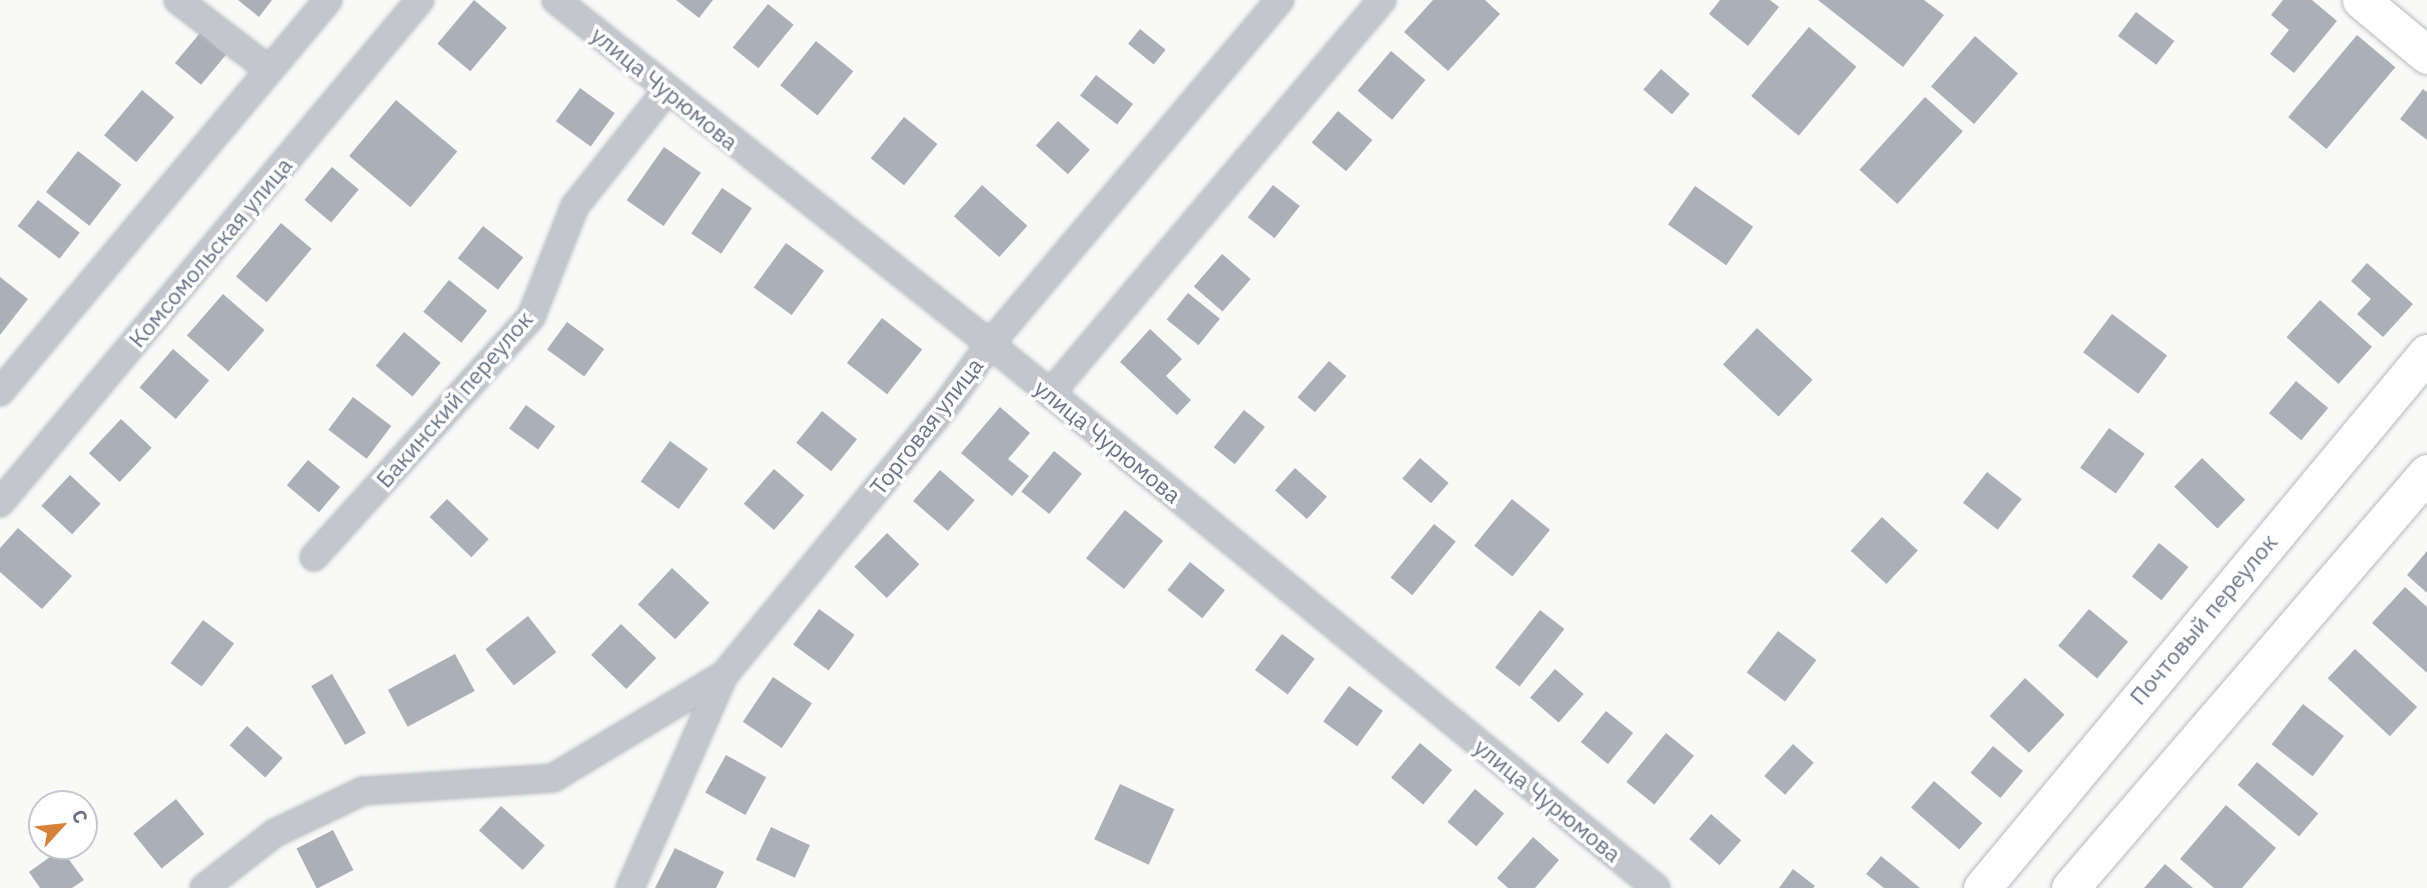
<!DOCTYPE html>
<meta charset="utf-8">
<style>
body{margin:0}
#map{position:relative;width:2427px;height:888px;overflow:hidden;background:#f9faf8;font-family:"IBM Plex Sans",sans-serif}
div>[style]{position:absolute}
[style*='--x']{left:calc(var(--x)*1px);top:calc(var(--y)*1px);width:calc(var(--w)*1px);rotate:calc(var(--a)*1deg)}
.building>*{inset:0;background:#abafb8;transform-origin:0 0}
.roads{filter:drop-shadow(0 0 2px #b6b9c0) drop-shadow(0 0 2px #b6b9c0)}
.street>*{height:26px;margin:-13px;padding:0 13px;transform-origin:13px;border-radius:13px;background:#c4c6cb}
.secondary>*{height:37px;margin:-18.5px;padding:0 18.5px;transform-origin:18.5px;border-radius:18.5px;background:#fff}
span{translate:-50% -50%;white-space:nowrap;text-align:center;line-height:1.15;-webkit-text-stroke:7px #fff;paint-order:stroke}
.street-label{font-size:23px;color:#6b7487}
.north{position:absolute;left:28px;top:790px;width:70px;height:70px;box-sizing:border-box;background:#fff;border:2px solid #c4c7cf;border-radius:50%;rotate:63deg;font-size:19px;font-weight:700;line-height:28px;text-align:center;color:#6b7487}
.north::after{content:'';display:block;margin:auto;width:24px;height:32px;background:#d7823a;clip-path:polygon(50% 0,100% 100%,50% 72%,0 100%)}
</style>
<div id="map">
<div class="building">
<div style="clip-path:polygon(238px 0,272px 0,259px 17px)"></div>
<div style="left:474px;top:0;width:43px;height:57px;rotate:40deg"></div>
<div style="clip-path:polygon(676px 0,713px 0,699px 18px)"></div>
<div style="clip-path:polygon(1433px 0,1485px 0,1500px 14px,1448px 71px,1404px 32px)"></div>
<div style="clip-path:polygon(1720px 0,1770px 0,1779px 7px,1748px 46px,1709px 14px)"></div>
<div style="clip-path:polygon(1818px 0,1924px 0,1944px 15px,1903px 67px)"></div>
<div style="clip-path:polygon(2283px 0,2312px 0,2337px 21px,2294px 73px,2270px 54px,2289px 30px,2271px 15px)"></div>
<div style="left:768px;top:4px;width:33px;height:56px;rotate:39deg"></div>
<div style="left:2136px;top:12px;width:48px;height:30px;rotate:37deg"></div>
<div style="left:1809px;top:27px;width:62px;height:90px;rotate:40deg"></div>
<div style="left:1140px;top:29px;width:33px;height:19px;rotate:39deg"></div>
<div style="left:200px;top:33px;width:34px;height:39px;rotate:40deg"></div>
<div style="left:2357px;top:35px;width:50px;height:107px;rotate:40deg"></div>
<div style="left:1975px;top:36px;width:57px;height:67px;rotate:41deg"></div>
<div style="left:816px;top:41px;width:48px;height:57px;rotate:39deg"></div>
<div style="left:1391px;top:51px;width:45px;height:52px;rotate:40deg"></div>
<div style="left:1661px;top:69px;width:38px;height:27px;rotate:41deg"></div>
<div style="left:1096px;top:75px;width:47px;height:26px;rotate:38deg"></div>
<div style="left:580px;top:88px;width:43px;height:41px;rotate:36deg"></div>
<div style="clip-path:polygon(2423px 89px,2427px 92px,2427px 140px,2400px 119px)"></div>
<div style="left:142px;top:90px;width:42px;height:59px;rotate:40deg"></div>
<div style="left:1925px;top:97px;width:51px;height:98px;rotate:42deg"></div>
<div style="left:396px;top:100px;width:80px;height:73px;rotate:40deg"></div>
<div style="left:1338px;top:111px;width:45px;height:41px;rotate:40deg"></div>
<div style="left:904px;top:117px;width:43px;height:53px;rotate:39deg"></div>
<div style="left:1058px;top:121px;width:43px;height:33px;rotate:42deg"></div>
<div style="left:664px;top:147px;width:45px;height:65px;rotate:35deg"></div>
<div style="left:78px;top:151px;width:55px;height:52px;rotate:38deg"></div>
<div style="left:332px;top:167px;width:35px;height:43px;rotate:40deg"></div>
<div style="left:982px;top:185px;width:61px;height:42px;rotate:42deg"></div>
<div style="left:1273px;top:185px;width:34px;height:41px;rotate:38deg"></div>
<div style="left:1695px;top:186px;width:71px;height:47px;rotate:35deg"></div>
<div style="left:722px;top:188px;width:36px;height:55px;rotate:34deg"></div>
<div style="left:38px;top:200px;width:53px;height:33px;rotate:38deg"></div>
<div style="left:281px;top:223px;width:40px;height:70px;rotate:40deg"></div>
<div style="left:483px;top:226px;width:51px;height:41px;rotate:38deg"></div>
<div style="left:786px;top:243px;width:47px;height:55px;rotate:36deg"></div>
<div style="left:1222px;top:254px;width:38px;height:43px;rotate:41deg"></div>
<div style="clip-path:polygon(2367px 263px,2413px 304px,2383px 337px,2357px 314px,2371px 299px,2351px 281px)"></div>
<div style="clip-path:polygon(0 277px,28px 299px,0 335px)"></div>
<div style="left:449px;top:280px;width:49px;height:41px;rotate:39deg"></div>
<div style="left:1188px;top:293px;width:41px;height:34px;rotate:39deg"></div>
<div style="left:223px;top:294px;width:55px;height:55px;rotate:41deg"></div>
<div style="left:2320px;top:300px;width:70px;height:50px;rotate:42deg"></div>
<div style="left:2112px;top:314px;width:69px;height:48px;rotate:37deg"></div>
<div style="left:882px;top:318px;width:51px;height:57px;rotate:38deg"></div>
<div style="left:567px;top:322px;width:46px;height:34px;rotate:36deg"></div>
<div style="left:1757px;top:328px;width:76px;height:50px;rotate:43deg"></div>
<div style="clip-path:polygon(1150px 329px,1182px 359px,1166px 376px,1191px 400px,1177px 415px,1120px 362px)"></div>
<div style="left:404px;top:332px;width:48px;height:44px;rotate:40deg"></div>
<div style="left:173px;top:349px;width:48px;height:51px;rotate:41deg"></div>
<div style="left:1329px;top:361px;width:23px;height:48px;rotate:41deg"></div>
<div style="left:2296px;top:381px;width:42px;height:42px;rotate:40deg"></div>
<div style="left:353px;top:397px;width:48px;height:41px;rotate:37deg"></div>
<div style="left:526px;top:405px;width:36px;height:29px;rotate:36deg"></div>
<div style="clip-path:polygon(1000px 407px,1030px 433px,1008px 459px,1029px 476px,1012px 496px,961px 453px)"></div>
<div style="left:1244px;top:410px;width:27px;height:48px;rotate:39deg"></div>
<div style="left:822px;top:411px;width:45px;height:41px;rotate:39deg"></div>
<div style="left:121px;top:419px;width:42px;height:47px;rotate:43deg"></div>
<div style="left:2109px;top:428px;width:44px;height:49px;rotate:36deg"></div>
<div style="left:670px;top:441px;width:47px;height:50px;rotate:36deg"></div>
<div style="left:1054px;top:451px;width:36px;height:52px;rotate:39deg"></div>
<div style="left:1420px;top:458px;width:38px;height:27px;rotate:41deg"></div>
<div style="left:2202px;top:458px;width:60px;height:40px;rotate:44deg"></div>
<div style="left:308px;top:460px;width:42px;height:33px;rotate:40deg"></div>
<div style="left:1295px;top:468px;width:43px;height:30px;rotate:42deg"></div>
<div style="left:774px;top:469px;width:40px;height:46px;rotate:41deg"></div>
<div style="left:940px;top:470px;width:46px;height:41px;rotate:41deg"></div>
<div style="left:1987px;top:472px;width:44px;height:39px;rotate:38deg"></div>
<div style="left:70px;top:475px;width:42px;height:42px;rotate:43deg"></div>
<div style="left:447px;top:499px;width:58px;height:25px;rotate:44deg"></div>
<div style="left:1512px;top:499px;width:49px;height:60px;rotate:39deg"></div>
<div style="left:1125px;top:510px;width:49px;height:62px;rotate:39deg"></div>
<div style="left:1882px;top:517px;width:49px;height:46px;rotate:43deg"></div>
<div style="left:1434px;top:524px;width:28px;height:69px;rotate:39deg"></div>
<div style="clip-path:polygon(18px 528px,72px 576px,42px 609px,0 572px,0 548px)"></div>
<div style="left:887px;top:533px;width:45px;height:47px;rotate:44deg"></div>
<div style="left:2159px;top:543px;width:38px;height:43px;rotate:39deg"></div>
<div style="clip-path:polygon(2427px 551px,2427px 593px,2407px 575px)"></div>
<div style="left:1190px;top:562px;width:45px;height:36px;rotate:39deg"></div>
<div style="left:672px;top:568px;width:51px;height:50px;rotate:43deg"></div>
<div style="clip-path:polygon(2405px 587px,2427px 607px,2427px 673px,2372px 623px)"></div>
<div style="left:819px;top:609px;width:44px;height:44px;rotate:36deg"></div>
<div style="left:2089px;top:609px;width:51px;height:48px;rotate:40deg"></div>
<div style="left:1540px;top:610px;width:31px;height:73px;rotate:38deg"></div>
<div style="left:528px;top:616px;width:46px;height:54px;rotate:52deg"></div>
<div style="left:203px;top:620px;width:39px;height:54px;rotate:37deg"></div>
<div style="left:621px;top:624px;width:49px;height:43px;rotate:44deg"></div>
<div style="left:1778px;top:631px;width:48px;height:52px;rotate:37deg"></div>
<div style="left:1282px;top:634px;width:41px;height:45px;rotate:37deg"></div>
<div style="left:2355px;top:649px;width:85px;height:40px;rotate:43deg"></div>
<div style="left:455px;top:654px;width:42px;height:76px;rotate:62deg"></div>
<div style="left:1555px;top:669px;width:38px;height:38px;rotate:41deg"></div>
<div style="left:332px;top:674px;width:68px;height:24px;rotate:60deg"></div>
<div style="left:773px;top:677px;width:47px;height:54px;rotate:34deg"></div>
<div style="left:2025px;top:678px;width:54px;height:52px;rotate:43deg"></div>
<div style="left:1349px;top:686px;width:42px;height:44px;rotate:36deg"></div>
<div style="left:2303px;top:704px;width:52px;height:51px;rotate:38deg"></div>
<div style="left:1606px;top:711px;width:35px;height:40px;rotate:39deg"></div>
<div style="left:247px;top:726px;width:48px;height:26px;rotate:42deg"></div>
<div style="left:1666px;top:733px;width:36px;height:63px;rotate:39deg"></div>
<div style="left:1420px;top:743px;width:42px;height:45px;rotate:40deg"></div>
<div style="left:1793px;top:744px;width:28px;height:43px;rotate:42deg"></div>
<div style="left:1993px;top:746px;width:39px;height:35px;rotate:40deg"></div>
<div style="left:726px;top:755px;width:46px;height:43px;rotate:29deg"></div>
<div style="left:2257px;top:762px;width:80px;height:30px;rotate:40deg"></div>
<div style="left:1934px;top:781px;width:64px;height:35px;rotate:41deg"></div>
<div style="left:1120px;top:784px;width:60px;height:61px;rotate:25deg"></div>
<div style="left:1475px;top:789px;width:38px;height:43px;rotate:40deg"></div>
<div style="left:176px;top:799px;width:45px;height:55px;rotate:51deg"></div>
<div style="clip-path:polygon(2226px 805px,2276px 848px,2242px 888px,2214px 888px,2180px 859px)"></div>
<div style="left:501px;top:806px;width:59px;height:33px;rotate:42deg"></div>
<div style="left:1711px;top:814px;width:40px;height:33px;rotate:41deg"></div>
<div style="left:771px;top:827px;width:43px;height:36px;rotate:25deg"></div>
<div style="left:333px;top:830px;width:45px;height:41px;rotate:63deg"></div>
<div style="clip-path:polygon(1533px 837px,1559px 860px,1535px 888px,1508px 888px,1497px 878px)"></div>
<div style="clip-path:polygon(675px 848px,724px 872px,716px 888px,655px 888px)"></div>
<div style="clip-path:polygon(61px 849px,84px 880px,72px 888px,40px 888px,29px 872px)"></div>
<div style="clip-path:polygon(1881px 856px,1920px 888px,1884px 888px,1866px 874px)"></div>
<div style="clip-path:polygon(2165px 864px,2193px 888px,2144px 888px)"></div>
<div style="clip-path:polygon(1793px 869px,1815px 886px,1813px 888px,1779px 888px)"></div>
</div>
<div class="roads">
<div class="street">
<div style="--x:178;--y:0;--w:113;--a:37.5"></div>
<div style="--x:556;--y:0;--w:554;--a:38.4"></div>
<div style="--x:990;--y:344;--w:860;--a:39.24"></div>
<div style="--x:0;--y:392;--w:511;--a:-50.08"></div>
<div style="--x:1050;--y:394;--w:515;--a:-49.88"></div>
<div style="--x:0;--y:503;--w:655;--a:-50.14"></div>
<div style="--x:314;--y:557;--w:324;--a:-47.9"></div>
<div style="--x:531;--y:317;--w:119;--a:-68.4"></div>
<div style="--x:575;--y:206;--w:148;--a:-51.6"></div>
<div style="--x:204;--y:888;--w:90;--a:-37.8"></div>
<div style="--x:275;--y:833;--w:98;--a:-25.5"></div>
<div style="--x:363;--y:791;--w:190;--a:-3.9"></div>
<div style="--x:553;--y:778;--w:200;--a:-31.1"></div>
<div style="--x:630;--y:888;--w:233;--a:-66.2"></div>
<div style="--x:724;--y:675;--w:355;--a:-50.6"></div>
<div style="--x:949;--y:401;--w:70;--a:-54.3"></div>
<div style="--x:990;--y:344;--w:450;--a:-49.9"></div>
</div>
<div class="secondary">
<div style="--x:2361;--y:0;--w:86;--a:39.8"></div>
<div style="--x:1982;--y:888;--w:696;--a:-50.25"></div>
<div style="--x:2070;--y:888;--w:547;--a:-49.3"></div>
</div>
</div>
<div class="street-label">
<span style="left:665px;top:88px;rotate:39deg">улица Чурюмова</span>
<span style="left:210px;top:252px;rotate:-50deg">Комсомольская улица</span>
<span style="left:454px;top:399px;rotate:-49deg">Бакинский переулок</span>
<span style="left:926px;top:426px;rotate:-52deg">Торговая улица</span>
<span style="left:1108px;top:441px;rotate:39deg">улица Чурюмова</span>
<span style="left:2203px;top:619px;rotate:-50deg">Почтовый переулок</span>
<span style="left:1548px;top:800px;rotate:39deg">улица Чурюмова</span>
</div>
<div class="north">С</div>
</div>
